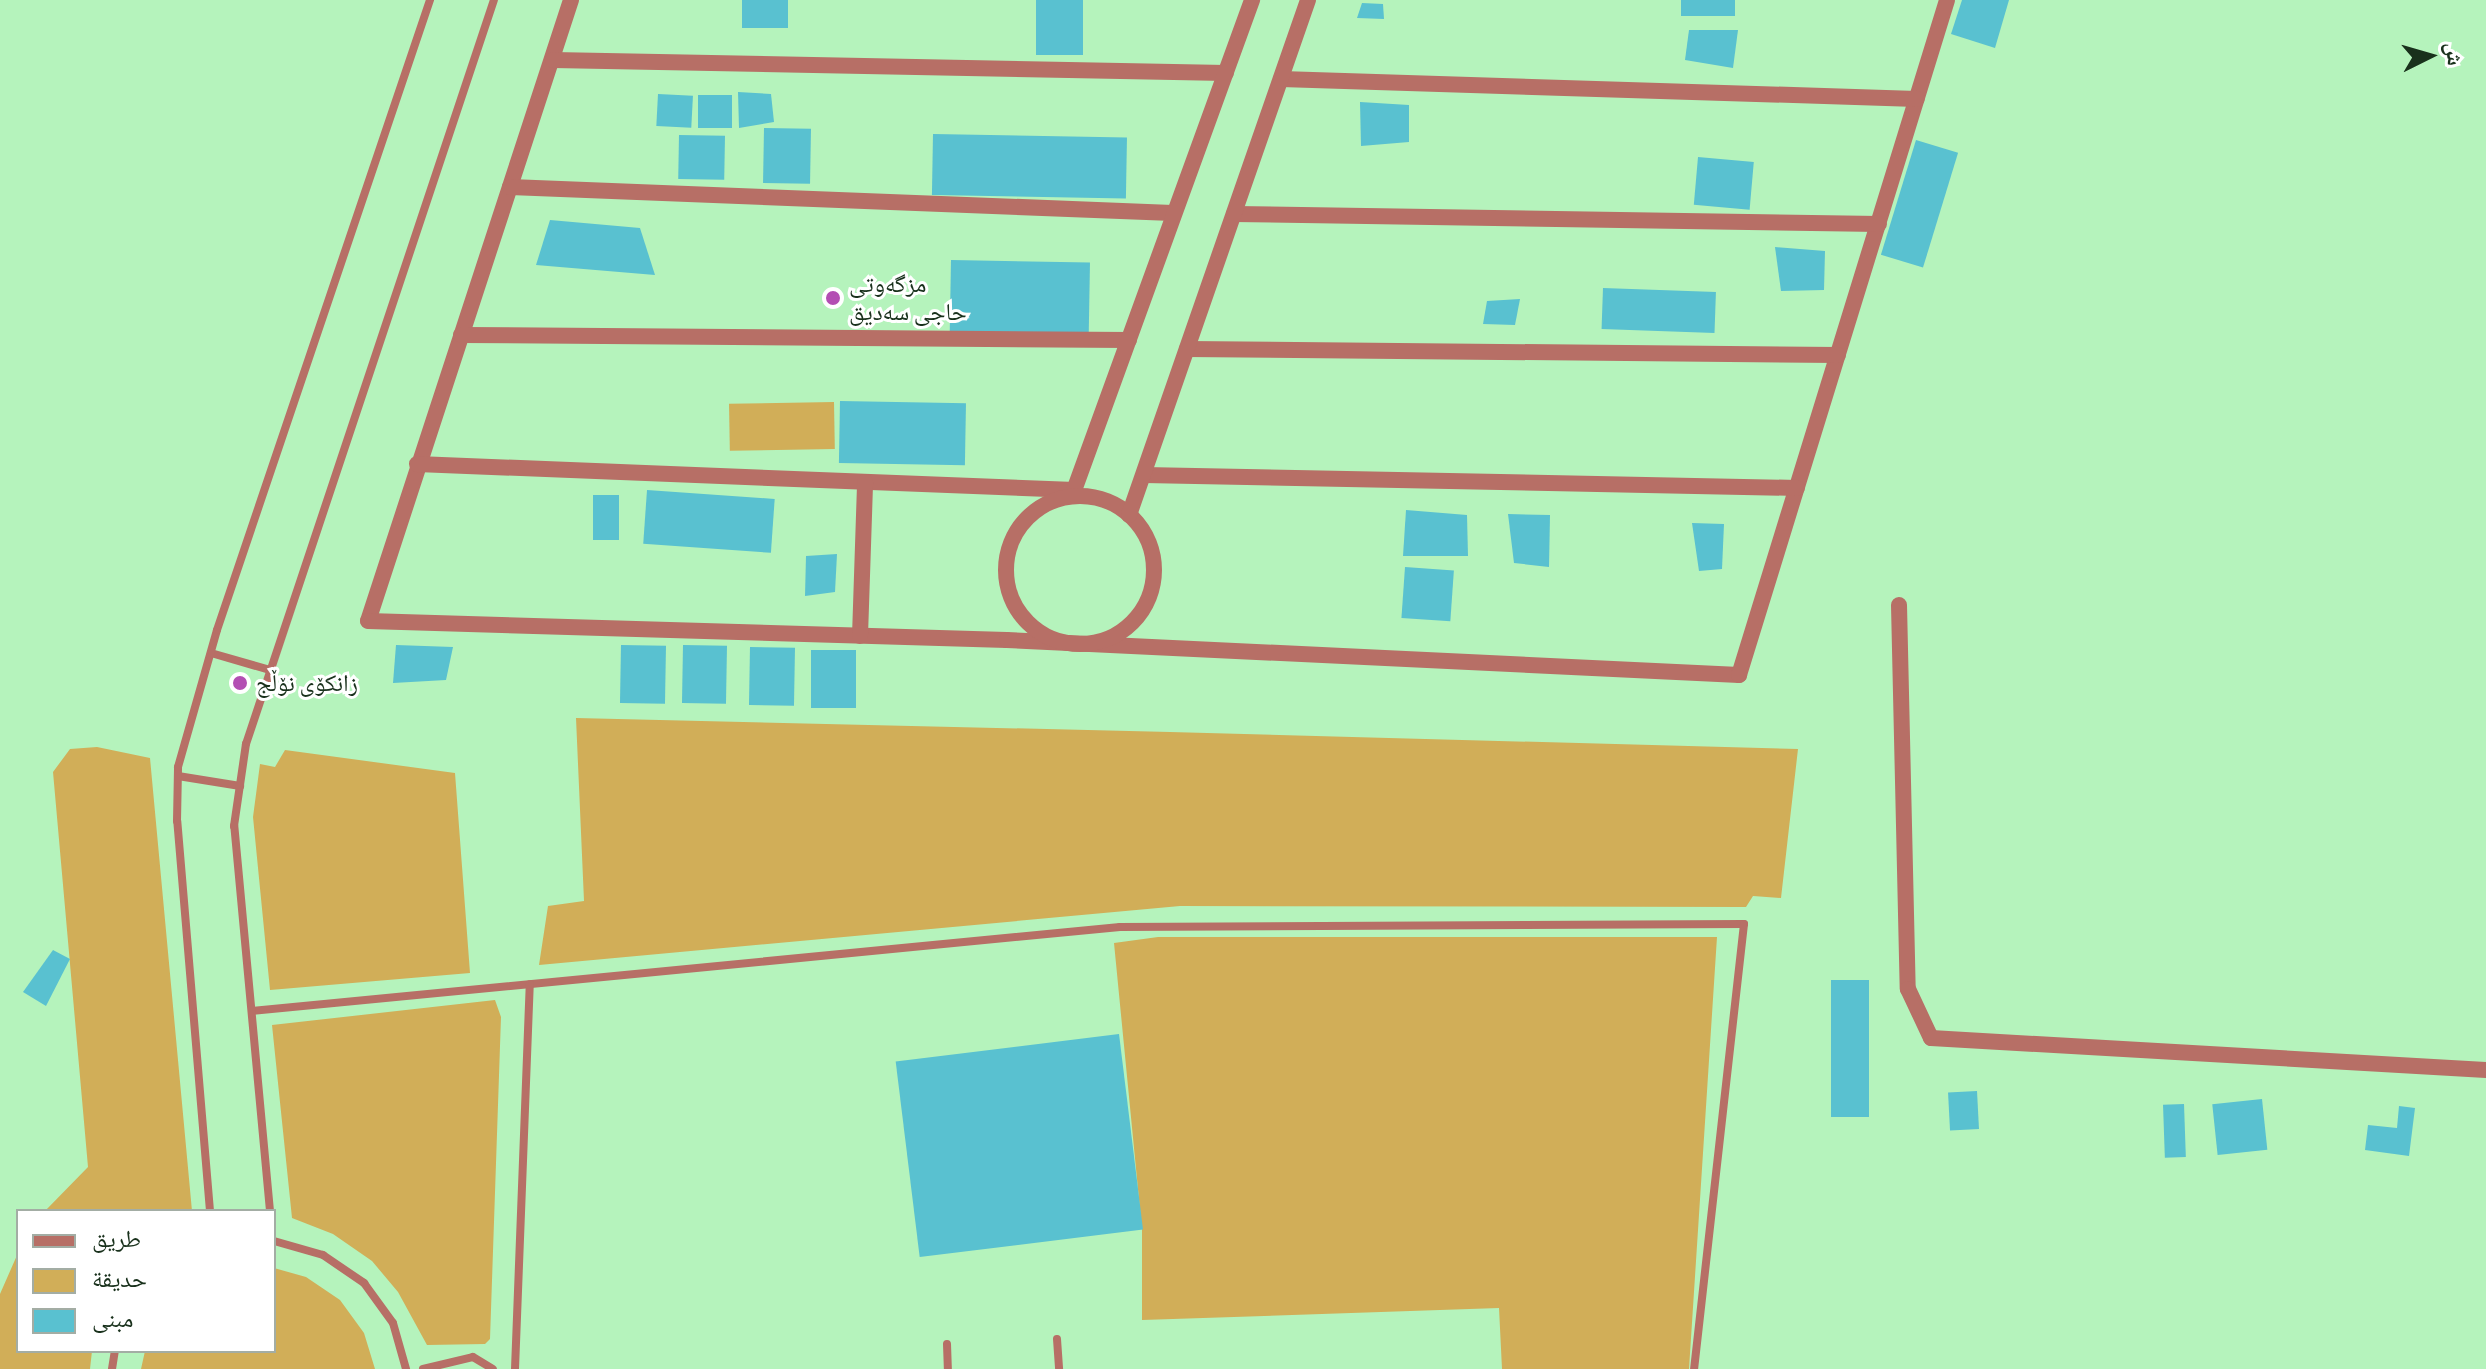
<!DOCTYPE html>
<meta charset="utf-8">
<style>
body{margin:0}
#map{position:relative;width:2486px;height:1369px;overflow:hidden;background:#b5f3bc;font-family:"Crimson Pro","Noto Naskh Arabic",serif}
div>[style]{position:absolute}
[style*='--x']{left:calc(var(--x)*1px);top:calc(var(--y)*1px);width:calc(var(--w)*1px);rotate:calc(var(--a)*1deg)}
.green>*{inset:0;background:#d1ae58;transform-origin:0 0}
.building>*{inset:0;background:#59c1d0;transform-origin:0 0}
.lane>*{height:8px;margin:-4px;padding:0 4px;transform-origin:4px;border-radius:4px;background:#b76f66}
.street>*{height:16px;margin:-8px;padding:0 8px;transform-origin:8px;border-radius:8px;background:#b76f66}
.street>.ring{margin:-8px;padding:0;box-sizing:content-box;background:none;border:16px solid #b76f66;border-radius:50%}
.dots>*{width:22px;height:22px;translate:-50% -50%;box-sizing:border-box;border:4px solid #fff;border-radius:50%}
span{translate:-50% -50%;white-space:nowrap;text-align:center;line-height:1.15;-webkit-text-stroke:6px #fff;paint-order:stroke}
.poi-label{font-size:24px;color:#19311c}
.left{translate:0 -50%;text-align:left}
.legend{position:absolute;left:16px;top:1209px;width:260px;height:144px;box-sizing:border-box;background:#fff;border:2px solid #a3ada4;margin:0;padding:10px 14px;list-style:none;font-size:24px;color:#19311c}
.legend li{display:flex;align-items:center;gap:16px;height:40px}
.legend b{width:40px;border:2px solid #a3ada4}
.north{position:absolute;left:2390px;top:16px;width:80px;height:80px;-webkit-text-stroke:6px #fff;paint-order:stroke;rotate:85deg;font-size:22px;font-weight:700;line-height:32px;text-align:center;color:#19311c}
.north::after{content:'';display:block;margin:auto;width:28px;height:36px;background:#19311c;clip-path:polygon(50% 0,100% 100%,50% 72%,0 100%)}
</style>
<div id="map">
<div class="green">
<div style="left:834px;top:402px;width:47px;height:105px;rotate:89deg"></div>
<div style="clip-path:polygon(576px 718px,1170px 732px,1798px 749px,1781px 898px,1753px 896px,1746px 907px,1180px 906px,539px 965px,548px 906px,584px 901px)"></div>
<div style="clip-path:polygon(97px 747px,150px 758px,192px 1211px,45px 1211px,88px 1167px,53px 772px,70px 749px)"></div>
<div style="clip-path:polygon(285px 750px,455px 773px,470px 973px,270px 990px,253px 817px,260px 764px,275px 767px)"></div>
<div style="clip-path:polygon(1158px 937px,1717px 937px,1689px 1369px,1502px 1369px,1499px 1308px,1142px 1320px,1142px 1230px,1114px 943px)"></div>
<div style="clip-path:polygon(495px 1000px,501px 1017px,490px 1339px,485px 1344px,427px 1345px,398px 1292px,372px 1261px,333px 1234px,292px 1218px,272px 1025px)"></div>
<div style="clip-path:polygon(18px 1253px,18px 1351px,92px 1351px,90px 1369px,0 1369px,0 1294px)"></div>
<div style="clip-path:polygon(274px 1268px,306px 1277px,340px 1300px,364px 1333px,375px 1369px,141px 1369px,145px 1351px,274px 1351px)"></div>
</div>
<div class="building">
<div style="left:742px;top:0;width:46px;height:28px"></div>
<div style="left:1036px;top:0;width:47px;height:55px"></div>
<div style="left:1681px;top:0;width:54px;height:16px"></div>
<div style="clip-path:polygon(1962px 0,2009px 0,1995px 48px,1951px 34px)"></div>
<div style="clip-path:polygon(1362px 3px,1383px 4px,1384px 19px,1357px 18px)"></div>
<div style="clip-path:polygon(1689px 30px,1738px 30px,1733px 68px,1685px 60px)"></div>
<div style="clip-path:polygon(738px 92px,771px 94px,774px 122px,739px 128px)"></div>
<div style="left:658px;top:94px;width:35px;height:32px;rotate:3deg"></div>
<div style="left:698px;top:95px;width:34px;height:33px"></div>
<div style="clip-path:polygon(1360px 102px,1409px 105px,1409px 142px,1361px 146px)"></div>
<div style="left:764px;top:128px;width:47px;height:55px;rotate:1deg"></div>
<div style="left:933px;top:134px;width:194px;height:61px;rotate:1deg"></div>
<div style="left:679px;top:135px;width:46px;height:44px;rotate:1deg"></div>
<div style="left:1916px;top:140px;width:44px;height:120px;rotate:17deg"></div>
<div style="left:1698px;top:157px;width:56px;height:48px;rotate:5deg"></div>
<div style="clip-path:polygon(550px 220px,640px 228px,655px 275px,536px 265px)"></div>
<div style="clip-path:polygon(1775px 247px,1825px 251px,1824px 290px,1781px 291px)"></div>
<div style="left:951px;top:260px;width:139px;height:72px;rotate:1deg"></div>
<div style="left:1603px;top:288px;width:113px;height:41px;rotate:2deg"></div>
<div style="clip-path:polygon(1520px 299px,1515px 325px,1483px 324px,1487px 301px)"></div>
<div style="left:840px;top:401px;width:126px;height:62px;rotate:1deg"></div>
<div style="left:647px;top:490px;width:128px;height:54px;rotate:4deg"></div>
<div style="left:593px;top:495px;width:26px;height:45px"></div>
<div style="clip-path:polygon(1406px 510px,1467px 515px,1468px 556px,1403px 556px)"></div>
<div style="clip-path:polygon(1508px 514px,1550px 515px,1549px 567px,1514px 563px)"></div>
<div style="clip-path:polygon(1692px 523px,1724px 524px,1722px 569px,1699px 571px)"></div>
<div style="clip-path:polygon(837px 554px,835px 592px,805px 596px,806px 556px)"></div>
<div style="left:1405px;top:567px;width:49px;height:51px;rotate:4deg"></div>
<div style="clip-path:polygon(396px 645px,453px 647px,446px 680px,393px 683px)"></div>
<div style="left:621px;top:645px;width:45px;height:58px;rotate:1deg"></div>
<div style="left:683px;top:645px;width:44px;height:58px;rotate:1deg"></div>
<div style="left:750px;top:647px;width:45px;height:58px;rotate:1deg"></div>
<div style="left:811px;top:650px;width:45px;height:58px"></div>
<div style="clip-path:polygon(53px 950px,70px 959px,46px 1006px,23px 992px)"></div>
<div style="left:1831px;top:980px;width:38px;height:137px"></div>
<div style="left:1119px;top:1034px;width:197px;height:225px;rotate:83deg"></div>
<div style="left:1977px;top:1091px;width:38px;height:29px;rotate:87deg"></div>
<div style="left:2262px;top:1099px;width:51px;height:50px;rotate:84deg"></div>
<div style="left:2184px;top:1104px;width:53px;height:21px;rotate:88deg"></div>
<div style="clip-path:polygon(2399px 1106px,2415px 1108px,2409px 1156px,2365px 1150px,2368px 1125px,2397px 1128px)"></div>
</div>
<div class="lane">
<div style="--x:211;--y:653;--w:61;--a:16.1"></div>
<div style="--x:178;--y:776;--w:63;--a:9.2"></div>
<div style="--x:252;--y:1011;--w:872;--a:-5.53"></div>
<div style="--x:1120;--y:927;--w:624;--a:-0.28"></div>
<div style="--x:1744;--y:924;--w:448;--a:96.4"></div>
<div style="--x:210;--y:1211;--w:391;--a:-94.8"></div>
<div style="--x:177;--y:821;--w:54;--a:-88.9"></div>
<div style="--x:178;--y:767;--w:142;--a:-74.1"></div>
<div style="--x:217;--y:630;--w:665;--a:-71.32"></div>
<div style="--x:270;--y:1211;--w:387;--a:-95.3"></div>
<div style="--x:234;--y:826;--w:83;--a:-81.7"></div>
<div style="--x:246;--y:744;--w:784;--a:-71.57"></div>
<div style="--x:274;--y:1241;--w:51;--a:15.9"></div>
<div style="--x:323;--y:1255;--w:50;--a:34.3"></div>
<div style="--x:364;--y:1283;--w:49;--a:54.1"></div>
<div style="--x:393;--y:1323;--w:48;--a:74.2"></div>
<div style="--x:1057;--y:1339;--w:30;--a:86"></div>
<div style="--x:947;--y:1344;--w:25;--a:88"></div>
<div style="--x:112;--y:1369;--w:18;--a:-81"></div>
<div style="--x:423;--y:1369;--w:51;--a:-13.5"></div>
<div style="--x:473;--y:1357;--w:23;--a:31"></div>
<div style="--x:515;--y:1369;--w:385;--a:-87.8"></div>
</div>
<div class="street">
<div style="--x:571;--y:0;--w:653;--a:108.1"></div>
<div style="--x:368;--y:621;--w:639;--a:1.7"></div>
<div style="--x:1007;--y:640;--w:733;--a:2.74"></div>
<div style="--x:1739;--y:675;--w:706;--a:-72.87"></div>
<div style="--x:553;--y:60;--w:673;--a:1.11"></div>
<div style="--x:1281;--y:79;--w:636;--a:1.8"></div>
<div style="--x:510;--y:187;--w:663;--a:2.25"></div>
<div style="--x:1234;--y:214;--w:645;--a:0.89"></div>
<div style="--x:461;--y:335;--w:668;--a:0.43"></div>
<div style="--x:1187;--y:349;--w:651;--a:0.53"></div>
<div style="--x:417;--y:464;--w:658;--a:2.27"></div>
<div style="--x:1144;--y:475;--w:653;--a:1.14"></div>
<div style="--x:1072;--y:496;--w:528;--a:-70.05"></div>
<div class="ring" style="left:1006px;top:496px;width:132px;height:132px"></div>
<div style="--x:1129;--y:515;--w:545;--a:-70.83"></div>
<div style="--x:1899;--y:605;--w:384;--a:88.7"></div>
<div style="--x:1908;--y:989;--w:54;--a:64.9"></div>
<div style="--x:1931;--y:1038;--w:556;--a:3.3"></div>
<div style="--x:860;--y:636;--w:154;--a:-88.1"></div>
</div>
<div class="dots">
<div style="left:833px;top:298px;background:#b34eb3"></div>
<div style="left:240px;top:683px;background:#b34eb3"></div>
</div>
<div class="poi-label">
<span class="left" style="left:849px;top:298px">مزگەوتی<br>حاجی سەدیق</span>
<span class="left" style="left:256px;top:683px">زانکۆی نۆڵج</span>
</div>
<ul class="legend">
<li><b style="height:10px;background:#b76f66"></b>طريق</li>
<li><b style="height:22px;background:#d1ae58"></b>حديقة</li>
<li><b style="height:22px;background:#59c1d0"></b>مبنى</li>
</ul>
<div class="north">ش</div>
</div>
